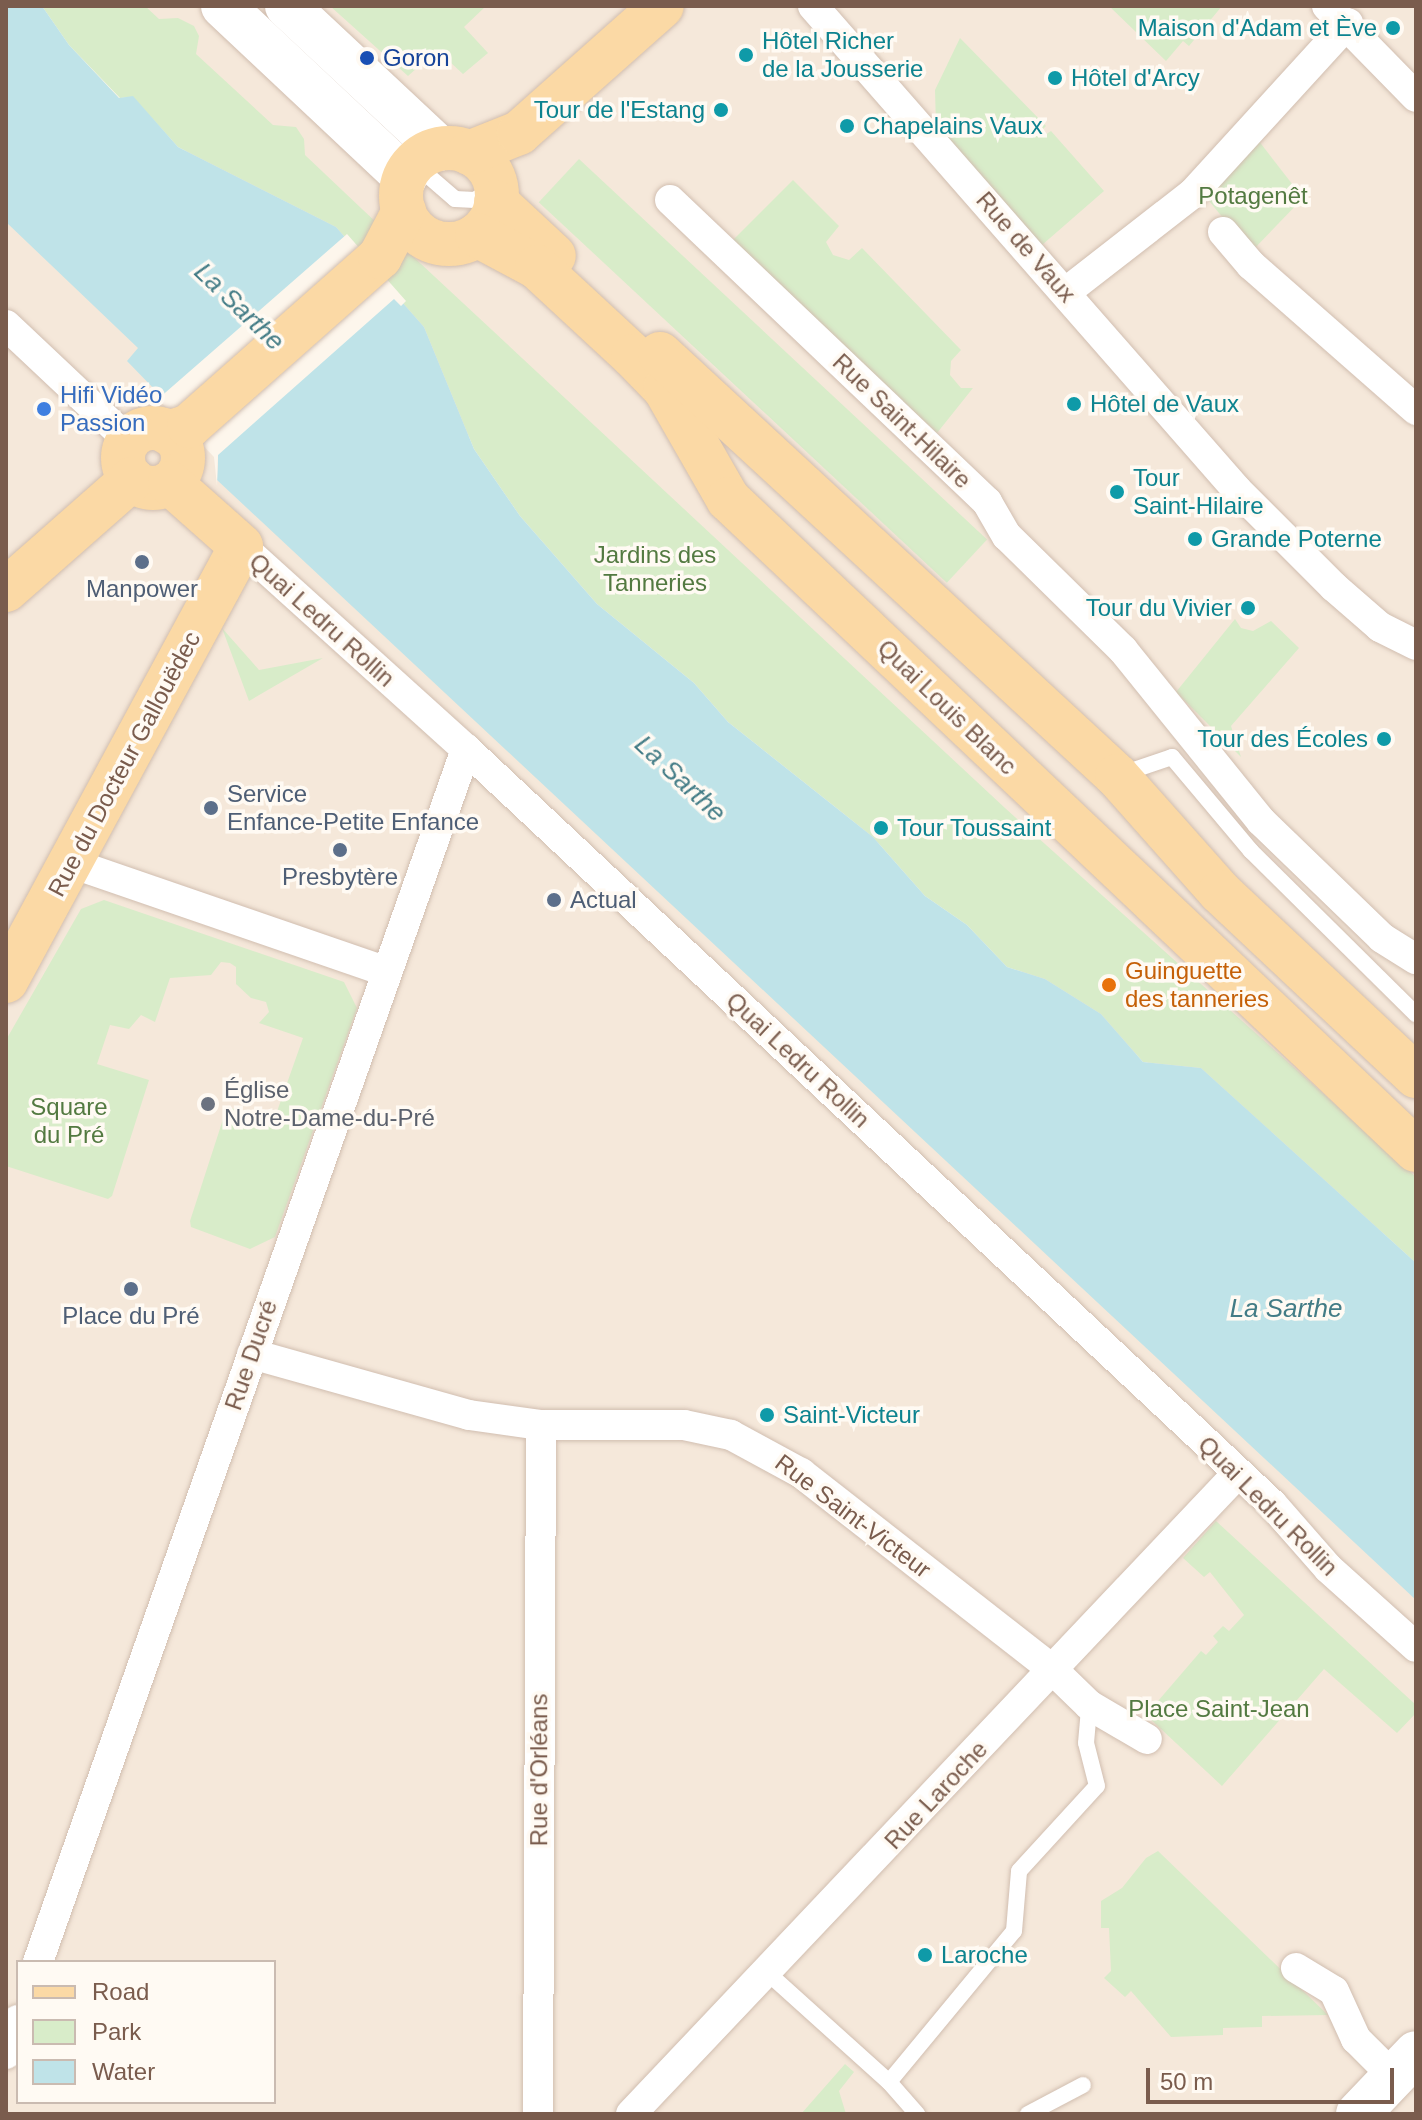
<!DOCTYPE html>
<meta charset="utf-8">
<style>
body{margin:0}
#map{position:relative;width:1422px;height:2120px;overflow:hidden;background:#fdf6ec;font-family:Helvetica,sans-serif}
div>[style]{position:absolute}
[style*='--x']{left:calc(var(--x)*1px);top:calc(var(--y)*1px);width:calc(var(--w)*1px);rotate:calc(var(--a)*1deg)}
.residential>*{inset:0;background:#f5e8da}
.green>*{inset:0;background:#d8ecc9;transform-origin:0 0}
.water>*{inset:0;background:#bfe3e8}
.pier>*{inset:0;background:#fdf6ec}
.roads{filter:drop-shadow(0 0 2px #d1beb0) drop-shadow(0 0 2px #d1beb0)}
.lane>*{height:16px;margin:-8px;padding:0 8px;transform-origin:8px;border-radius:8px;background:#fff}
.street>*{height:30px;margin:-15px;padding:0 15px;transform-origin:15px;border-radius:15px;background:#fff}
.secondary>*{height:44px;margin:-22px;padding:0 22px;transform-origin:22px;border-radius:22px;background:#fff}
.primary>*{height:44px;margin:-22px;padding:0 22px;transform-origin:22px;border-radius:22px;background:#fbd9a5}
.primary>.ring{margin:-22px;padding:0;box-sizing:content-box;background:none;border:44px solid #fbd9a5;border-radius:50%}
.dots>*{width:22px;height:22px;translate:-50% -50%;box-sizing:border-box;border:4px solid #fffaf3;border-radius:50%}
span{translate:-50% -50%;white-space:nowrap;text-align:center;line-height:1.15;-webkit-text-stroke:7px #fffaf3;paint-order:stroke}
.culture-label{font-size:24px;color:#0d838f}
.right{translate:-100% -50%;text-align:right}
.left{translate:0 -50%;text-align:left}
.transit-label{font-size:24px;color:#164399}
.park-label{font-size:24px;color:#537a41}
.street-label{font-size:24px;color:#7a5c4d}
.shop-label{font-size:24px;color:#366cbe}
.service-label{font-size:24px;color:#4e5e75}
.food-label{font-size:24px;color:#c56008}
.worship-label{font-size:24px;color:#5b616d}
.water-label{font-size:26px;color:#437c86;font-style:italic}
.frame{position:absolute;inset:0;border:8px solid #7a5c4d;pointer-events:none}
.legend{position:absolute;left:16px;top:1960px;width:260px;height:144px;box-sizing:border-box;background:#fffaf3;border:2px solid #cabbb1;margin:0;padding:10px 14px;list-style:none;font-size:24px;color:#7a5c4d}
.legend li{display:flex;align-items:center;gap:16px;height:40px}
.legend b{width:40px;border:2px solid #cabbb1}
.scale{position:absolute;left:1146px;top:2068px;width:248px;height:36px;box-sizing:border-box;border:4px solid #7a5c4d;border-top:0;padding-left:10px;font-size:24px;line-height:28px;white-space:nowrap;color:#7a5c4d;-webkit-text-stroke:6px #fffaf3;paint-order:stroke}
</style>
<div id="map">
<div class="residential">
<div style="clip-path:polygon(42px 6px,1416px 6px,1416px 1263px,1397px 1243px,1021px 971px,829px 799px)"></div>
<div style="clip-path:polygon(evenodd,6px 81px,1416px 1412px,1416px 2114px,6px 2114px,6px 81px,18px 1962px,274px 1962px,274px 2102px,18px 2102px,18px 1962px)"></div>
</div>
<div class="green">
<div style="clip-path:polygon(42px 6px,145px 6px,159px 19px,178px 18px,194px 26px,199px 36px,196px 54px,273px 125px,296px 127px,304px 139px,305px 155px,362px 209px,1005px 808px,1416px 1177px,1416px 1263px,1201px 1068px,1143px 1062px,1101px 1014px,1045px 979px,1007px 967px,967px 925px,925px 896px,873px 837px,728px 722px,694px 683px,597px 604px,520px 516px,474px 449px,424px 327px,336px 227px,178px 147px,133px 97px,120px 98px,69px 45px)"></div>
<div style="clip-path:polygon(330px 6px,486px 6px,464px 27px,488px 53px,463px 74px,437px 50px,408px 76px)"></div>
<div style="clip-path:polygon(1109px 6px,1222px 6px,1189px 46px,1183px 41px,1166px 61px)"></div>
<div style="clip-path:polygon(960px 38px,1046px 126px,1041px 131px,1045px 135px,1051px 131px,1104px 191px,1042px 245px,936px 126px,935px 90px)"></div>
<div style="clip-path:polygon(1255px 136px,1303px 198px,1251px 252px,1205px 196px)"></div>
<div style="left:579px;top:159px;width:558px;height:59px;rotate:43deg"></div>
<div style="clip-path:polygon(793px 180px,839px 226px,826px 242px,833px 255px,849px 260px,862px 248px,961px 350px,951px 361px,950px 375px,961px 388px,973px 388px,937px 433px,731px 242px)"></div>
<div style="clip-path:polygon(1235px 619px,1241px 628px,1253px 631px,1271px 621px,1299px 648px,1231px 726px,1241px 757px,1176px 692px)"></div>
<div style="clip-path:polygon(222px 628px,259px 670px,323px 658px,249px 701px)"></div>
<div style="clip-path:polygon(104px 900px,344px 982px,357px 1008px,275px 1237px,250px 1249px,191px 1227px,190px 1221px,227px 1107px,274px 1120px,303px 1038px,259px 1023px,269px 1012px,266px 1002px,251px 998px,236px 984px,236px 967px,230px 963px,221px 962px,211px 975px,170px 978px,155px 1022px,141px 1015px,129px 1029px,110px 1025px,97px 1064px,149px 1080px,112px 1196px,108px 1199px,6px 1166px,6px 1040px,81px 909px)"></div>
<div style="clip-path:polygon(1216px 1521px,1416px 1705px,1416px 1713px,1397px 1733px,1324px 1669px,1222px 1786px,1146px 1715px,1201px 1651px,1206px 1655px,1218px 1642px,1213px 1636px,1223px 1626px,1229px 1631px,1244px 1615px,1210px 1572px,1204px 1577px,1183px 1558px)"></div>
<div style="clip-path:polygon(1158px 1851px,1328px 2015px,1262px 2016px,1262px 2027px,1223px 2028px,1223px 2035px,1171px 2037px,1131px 1991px,1125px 1997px,1104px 1978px,1111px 1971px,1109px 1928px,1101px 1928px,1101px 1901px,1122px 1888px,1146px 1858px)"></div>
<div style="clip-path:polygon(845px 2064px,854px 2072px,839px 2091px,846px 2114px,801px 2114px)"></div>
</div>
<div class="water">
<div style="clip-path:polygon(6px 6px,42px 6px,69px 45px,119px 98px,133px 96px,178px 147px,336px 227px,424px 327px,474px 449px,520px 516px,597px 604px,694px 683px,728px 722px,873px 837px,925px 896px,967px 925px,1007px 967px,1045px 979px,1101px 1014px,1143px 1062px,1201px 1068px,1415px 1262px,1416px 1600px,217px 480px,218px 455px,127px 361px,138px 348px,6px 222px)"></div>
</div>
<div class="pier">
<div style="clip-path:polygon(347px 234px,406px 301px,401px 306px,394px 299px,218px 455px,217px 486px,214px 457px,158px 399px)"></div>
</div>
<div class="roads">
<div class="lane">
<div style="--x:411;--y:161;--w:58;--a:40.8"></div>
<div style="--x:455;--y:199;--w:20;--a:3"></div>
<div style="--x:475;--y:200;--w:21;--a:-35"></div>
<div style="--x:1119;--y:775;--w:56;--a:-18.8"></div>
<div style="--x:1172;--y:757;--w:123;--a:50"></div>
<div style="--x:1251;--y:851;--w:232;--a:44.7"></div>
<div style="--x:769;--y:1974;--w:161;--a:42"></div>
<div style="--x:889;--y:2082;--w:43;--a:48.8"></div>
<div style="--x:889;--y:2082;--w:196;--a:-50.4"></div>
<div style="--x:1014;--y:1931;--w:60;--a:-85.2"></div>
<div style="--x:1019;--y:1871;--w:115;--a:-47.5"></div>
<div style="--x:1097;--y:1786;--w:44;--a:-104.3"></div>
<div style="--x:1086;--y:1743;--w:38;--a:-85"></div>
<div style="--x:1028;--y:2114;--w:62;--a:-27.8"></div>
</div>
<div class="street">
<div style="--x:813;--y:6;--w:643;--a:48.78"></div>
<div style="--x:1237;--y:490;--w:137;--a:45"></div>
<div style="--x:1334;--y:587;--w:61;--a:41"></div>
<div style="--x:1380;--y:627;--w:40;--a:26.6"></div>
<div style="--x:1327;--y:6;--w:127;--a:45.6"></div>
<div style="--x:670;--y:200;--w:438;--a:43.6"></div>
<div style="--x:987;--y:502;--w:39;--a:60"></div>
<div style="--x:1007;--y:536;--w:163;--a:44.5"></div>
<div style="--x:1123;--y:650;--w:220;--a:51.1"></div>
<div style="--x:1261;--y:821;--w:168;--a:44"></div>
<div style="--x:1382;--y:938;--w:40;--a:32"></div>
<div style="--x:1223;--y:232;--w:43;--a:49.7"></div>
<div style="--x:1251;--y:265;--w:220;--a:41.3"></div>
<div style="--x:1066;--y:292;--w:161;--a:-37.9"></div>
<div style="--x:1193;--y:193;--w:230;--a:-47.6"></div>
<div style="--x:6;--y:325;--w:169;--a:43.3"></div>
<div style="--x:241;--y:546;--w:303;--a:42.1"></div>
<div style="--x:466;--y:749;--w:1104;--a:43.13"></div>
<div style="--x:1272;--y:1504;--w:85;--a:48.8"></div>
<div style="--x:1328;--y:1568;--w:118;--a:41.9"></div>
<div style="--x:71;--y:863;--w:334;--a:19"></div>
<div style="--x:252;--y:1354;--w:225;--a:15.7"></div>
<div style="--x:469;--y:1415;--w:73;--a:7.9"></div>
<div style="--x:541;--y:1425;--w:143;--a:0"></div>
<div style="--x:684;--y:1425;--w:48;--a:12"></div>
<div style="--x:731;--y:1435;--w:80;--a:28.5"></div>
<div style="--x:801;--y:1473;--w:320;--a:38"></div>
<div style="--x:1053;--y:1670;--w:50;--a:44.2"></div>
<div style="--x:1089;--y:1705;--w:67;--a:30.4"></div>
<div style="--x:38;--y:1962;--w:1286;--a:-70.56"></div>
<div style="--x:1296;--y:1968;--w:44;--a:31.2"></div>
<div style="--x:1334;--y:1991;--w:53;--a:65.4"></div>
<div style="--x:1356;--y:2039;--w:54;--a:45"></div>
<div style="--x:6;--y:2054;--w:36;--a:-71"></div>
<div style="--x:538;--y:2114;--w:689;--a:-89.75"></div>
<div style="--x:631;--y:2114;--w:883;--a:-46.56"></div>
</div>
<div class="secondary">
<div style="--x:223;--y:6;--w:250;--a:43.2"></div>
<div style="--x:287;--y:6;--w:209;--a:43.1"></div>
<div style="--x:1358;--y:2114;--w:84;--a:-46.4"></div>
</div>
<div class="primary">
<div class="ring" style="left:401px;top:148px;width:52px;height:52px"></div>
<div style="--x:469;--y:153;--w:54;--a:-21.8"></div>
<div style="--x:519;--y:133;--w:191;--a:-41.6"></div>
<div style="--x:496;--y:202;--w:79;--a:43"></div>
<div style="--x:477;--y:235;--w:68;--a:28.1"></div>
<div style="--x:537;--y:267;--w:131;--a:42.8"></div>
<div style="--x:633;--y:356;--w:46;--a:45.9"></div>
<div style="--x:665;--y:389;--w:127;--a:60.2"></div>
<div style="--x:728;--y:499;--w:947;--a:43.42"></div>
<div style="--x:660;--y:354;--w:622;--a:42.72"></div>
<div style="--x:1117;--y:776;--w:155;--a:48.4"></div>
<div style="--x:1220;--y:892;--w:269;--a:43.2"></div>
<div class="ring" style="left:123px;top:428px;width:16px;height:16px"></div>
<div style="--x:168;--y:433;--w:22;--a:-18"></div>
<div style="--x:189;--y:426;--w:255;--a:-41.5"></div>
<div style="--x:380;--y:257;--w:52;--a:-62.4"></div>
<div style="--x:6;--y:590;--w:168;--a:-41.4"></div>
<div style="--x:6;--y:981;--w:494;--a:-61.6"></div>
<div style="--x:241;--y:546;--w:95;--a:-138.4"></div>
</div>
</div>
<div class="dots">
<div style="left:1393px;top:28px;background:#0f9aa8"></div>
<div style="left:746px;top:55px;background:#0f9aa8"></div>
<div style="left:367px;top:58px;background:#1a4fb4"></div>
<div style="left:1055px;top:78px;background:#0f9aa8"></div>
<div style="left:721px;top:110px;background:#0f9aa8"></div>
<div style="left:847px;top:126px;background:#0f9aa8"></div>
<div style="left:1074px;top:404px;background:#0f9aa8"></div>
<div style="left:44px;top:409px;background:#3f7fe0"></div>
<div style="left:1117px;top:492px;background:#0f9aa8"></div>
<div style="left:1195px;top:539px;background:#0f9aa8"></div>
<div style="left:142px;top:562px;background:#5c6f8a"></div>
<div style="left:1248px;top:608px;background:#0f9aa8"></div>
<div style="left:1384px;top:739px;background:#0f9aa8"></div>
<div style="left:211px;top:808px;background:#5c6f8a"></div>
<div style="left:881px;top:828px;background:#0f9aa8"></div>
<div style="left:340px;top:850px;background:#5c6f8a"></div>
<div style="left:554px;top:900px;background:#5c6f8a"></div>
<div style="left:1109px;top:985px;background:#e8710a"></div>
<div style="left:208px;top:1104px;background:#6b7280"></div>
<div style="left:131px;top:1289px;background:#5c6f8a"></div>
<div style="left:767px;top:1415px;background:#0f9aa8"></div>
<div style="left:925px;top:1955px;background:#0f9aa8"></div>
</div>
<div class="culture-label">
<span class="right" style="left:1377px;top:28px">Maison d'Adam et Ève</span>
<span class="left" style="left:762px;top:55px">Hôtel Richer<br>de la Jousserie</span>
<span class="left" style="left:1071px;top:78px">Hôtel d'Arcy</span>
<span class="right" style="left:705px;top:110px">Tour de l'Estang</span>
<span class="left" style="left:863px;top:126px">Chapelains Vaux</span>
<span class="left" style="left:1090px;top:404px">Hôtel de Vaux</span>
<span class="left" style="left:1133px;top:492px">Tour<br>Saint-Hilaire</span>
<span class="left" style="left:1211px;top:539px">Grande Poterne</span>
<span class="right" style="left:1232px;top:608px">Tour du Vivier</span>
<span class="right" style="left:1368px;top:739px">Tour des Écoles</span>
<span class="left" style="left:897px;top:828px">Tour Toussaint</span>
<span class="left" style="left:783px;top:1415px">Saint-Victeur</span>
<span class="left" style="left:941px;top:1955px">Laroche</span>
</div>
<div class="transit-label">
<span class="left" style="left:383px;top:58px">Goron</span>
</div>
<div class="park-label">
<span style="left:1253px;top:196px">Potagenêt</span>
<span style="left:655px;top:569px">Jardins des<br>Tanneries</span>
<span style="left:69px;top:1121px">Square<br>du Pré</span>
<span style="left:1219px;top:1709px">Place Saint-Jean</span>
</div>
<div class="street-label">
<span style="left:1026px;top:247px;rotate:49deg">Rue de Vaux</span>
<span style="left:902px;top:421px;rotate:44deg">Rue Saint-Hilaire</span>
<span style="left:322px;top:620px;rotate:42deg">Quai Ledru Rollin</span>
<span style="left:947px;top:707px;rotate:44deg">Quai Louis Blanc</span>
<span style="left:124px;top:764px;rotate:-62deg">Rue du Docteur Gallouëdec</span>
<span style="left:798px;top:1060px;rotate:43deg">Quai Ledru Rollin</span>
<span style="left:251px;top:1355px;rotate:-71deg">Rue Ducré</span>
<span style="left:1268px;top:1506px;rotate:45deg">Quai Ledru Rollin</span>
<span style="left:853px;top:1516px;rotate:37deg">Rue Saint-Victeur</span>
<span style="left:539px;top:1770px;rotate:-90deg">Rue d'Orléans</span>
<span style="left:936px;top:1795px;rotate:-47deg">Rue Laroche</span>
</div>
<div class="shop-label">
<span class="left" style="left:60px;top:409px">Hifi Vidéo<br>Passion</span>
</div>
<div class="service-label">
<span style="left:142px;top:589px">Manpower</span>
<span class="left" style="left:227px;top:808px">Service<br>Enfance-Petite Enfance</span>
<span style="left:340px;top:877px">Presbytère</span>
<span class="left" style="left:570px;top:900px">Actual</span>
<span style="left:131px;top:1316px">Place du Pré</span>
</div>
<div class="food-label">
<span class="left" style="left:1125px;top:985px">Guinguette<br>des tanneries</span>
</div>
<div class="worship-label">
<span class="left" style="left:224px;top:1104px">Église<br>Notre-Dame-du-Pré</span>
</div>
<div class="water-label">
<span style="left:239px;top:307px;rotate:44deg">La Sarthe</span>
<span style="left:680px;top:779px;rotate:43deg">La Sarthe</span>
<span style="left:1286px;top:1309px">La Sarthe</span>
</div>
<div class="frame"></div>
<ul class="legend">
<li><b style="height:10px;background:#fbd9a5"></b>Road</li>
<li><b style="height:22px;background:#d8ecc9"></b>Park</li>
<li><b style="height:22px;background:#bfe3e8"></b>Water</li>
</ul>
<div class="scale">50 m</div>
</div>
